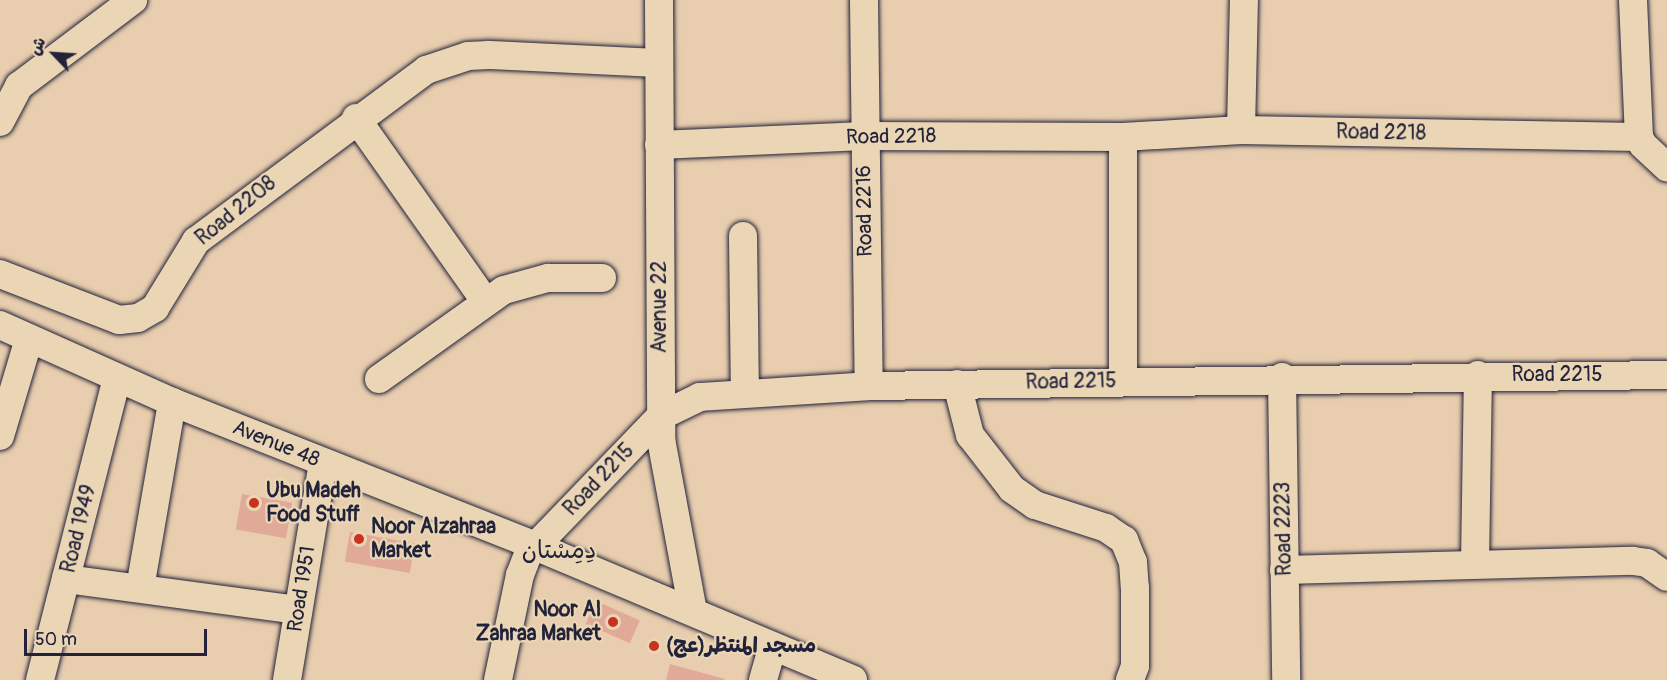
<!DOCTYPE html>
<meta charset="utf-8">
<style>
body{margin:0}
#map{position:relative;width:1667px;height:680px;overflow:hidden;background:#e8cdae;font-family:Pangolin,"Playpen Sans Arabic",sans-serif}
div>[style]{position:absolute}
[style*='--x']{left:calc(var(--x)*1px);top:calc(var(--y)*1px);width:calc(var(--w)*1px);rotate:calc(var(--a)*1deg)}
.building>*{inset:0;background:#e1aa98;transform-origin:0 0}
.roads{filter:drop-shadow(0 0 2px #22223b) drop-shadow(0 0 2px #22223b)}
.minor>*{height:28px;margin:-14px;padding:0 14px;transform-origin:14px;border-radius:14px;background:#ead6b4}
.dots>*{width:16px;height:16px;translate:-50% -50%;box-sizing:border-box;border:3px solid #ead6b4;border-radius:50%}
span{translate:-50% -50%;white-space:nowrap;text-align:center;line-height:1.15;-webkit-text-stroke:4.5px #ead6b4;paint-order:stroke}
.street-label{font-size:21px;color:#22223b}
.poi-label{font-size:21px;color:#22223b;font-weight:700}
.left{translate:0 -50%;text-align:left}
.right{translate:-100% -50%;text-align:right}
.quarter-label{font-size:24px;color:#22223b}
.north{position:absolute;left:24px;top:24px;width:60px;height:60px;-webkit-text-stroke:4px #ead6b4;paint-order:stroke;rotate:295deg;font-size:16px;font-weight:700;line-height:24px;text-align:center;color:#22223b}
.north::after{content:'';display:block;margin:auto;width:21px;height:27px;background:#22223b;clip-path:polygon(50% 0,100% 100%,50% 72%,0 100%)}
.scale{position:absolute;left:24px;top:629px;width:183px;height:27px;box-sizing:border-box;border:3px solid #22223b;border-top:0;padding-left:8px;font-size:18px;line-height:21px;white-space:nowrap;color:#22223b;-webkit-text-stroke:4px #ead6b4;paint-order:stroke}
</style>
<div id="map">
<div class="building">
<div style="left:242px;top:494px;width:51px;height:36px;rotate:10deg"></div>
<div style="left:350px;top:532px;width:66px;height:30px;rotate:10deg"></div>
<div style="left:596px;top:601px;width:48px;height:25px;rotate:24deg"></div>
<div style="clip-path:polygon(670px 664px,725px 679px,725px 680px,666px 680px)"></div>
</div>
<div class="roads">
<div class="minor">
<div style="--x:659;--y:0;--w:439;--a:89.7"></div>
<div style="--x:661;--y:439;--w:175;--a:79.5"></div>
<div style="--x:864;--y:0;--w:386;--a:89.3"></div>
<div style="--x:1633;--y:0;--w:137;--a:87.5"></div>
<div style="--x:1639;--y:137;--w:9;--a:63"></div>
<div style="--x:1643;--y:145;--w:33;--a:43"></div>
<div style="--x:356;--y:118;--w:224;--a:54.8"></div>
<div style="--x:0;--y:122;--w:41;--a:-62.2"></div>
<div style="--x:19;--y:86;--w:143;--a:-37"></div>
<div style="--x:1241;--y:130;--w:130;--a:-88.7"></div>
<div style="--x:659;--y:145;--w:205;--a:-2.5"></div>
<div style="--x:864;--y:136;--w:259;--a:0.2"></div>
<div style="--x:1123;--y:137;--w:118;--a:-3.4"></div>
<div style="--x:1241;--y:130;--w:398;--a:1"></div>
<div style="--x:743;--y:236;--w:156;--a:89.3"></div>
<div style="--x:0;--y:274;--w:128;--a:21.1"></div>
<div style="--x:119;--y:320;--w:19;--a:-6"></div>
<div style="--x:138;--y:318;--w:20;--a:-30"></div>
<div style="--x:155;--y:308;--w:79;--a:-58.5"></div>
<div style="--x:196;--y:241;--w:287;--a:-36.6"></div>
<div style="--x:426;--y:70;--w:44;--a:-18.4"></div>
<div style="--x:468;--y:56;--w:21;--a:-3"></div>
<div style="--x:489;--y:55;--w:170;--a:2.7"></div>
<div style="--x:0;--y:325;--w:188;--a:24.1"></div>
<div style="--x:172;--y:402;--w:391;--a:21.6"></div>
<div style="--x:535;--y:546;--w:345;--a:22.8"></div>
<div style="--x:1282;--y:377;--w:303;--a:89.2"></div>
<div style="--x:379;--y:379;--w:153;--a:-35.5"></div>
<div style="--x:504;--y:290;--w:46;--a:-15.3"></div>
<div style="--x:548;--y:278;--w:54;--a:0"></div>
<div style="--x:1123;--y:381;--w:244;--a:-90"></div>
<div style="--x:957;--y:384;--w:53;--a:75.7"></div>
<div style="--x:970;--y:435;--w:68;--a:52.1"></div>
<div style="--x:1012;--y:489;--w:28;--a:35"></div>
<div style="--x:1035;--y:505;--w:75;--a:17.9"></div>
<div style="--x:1106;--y:528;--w:22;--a:34"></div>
<div style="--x:1124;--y:540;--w:24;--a:68"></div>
<div style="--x:1133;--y:562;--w:26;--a:86"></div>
<div style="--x:1135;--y:588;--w:78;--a:90"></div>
<div style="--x:1135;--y:666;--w:15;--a:110"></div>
<div style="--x:0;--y:436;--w:101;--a:-73.4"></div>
<div style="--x:1475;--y:563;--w:188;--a:-89.1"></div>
<div style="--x:1284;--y:570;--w:349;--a:-1.5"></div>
<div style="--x:1633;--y:561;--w:14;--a:8"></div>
<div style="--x:1647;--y:563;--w:24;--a:35"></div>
<div style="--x:66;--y:579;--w:234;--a:7.6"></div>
<div style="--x:140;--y:588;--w:189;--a:-80.2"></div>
<div style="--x:40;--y:680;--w:311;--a:-75.7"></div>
<div style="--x:287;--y:680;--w:220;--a:-80.6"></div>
<div style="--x:498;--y:680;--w:107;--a:-78.2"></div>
<div style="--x:520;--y:575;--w:22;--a:-69"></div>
<div style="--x:528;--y:554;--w:192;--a:-46.1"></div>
<div style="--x:661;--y:416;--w:43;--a:-26"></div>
<div style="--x:700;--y:397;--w:169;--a:-3.7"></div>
<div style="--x:869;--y:386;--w:798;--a:-0.79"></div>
<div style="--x:763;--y:680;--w:35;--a:-74"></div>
</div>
</div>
<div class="dots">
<div style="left:254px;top:503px;background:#c8321e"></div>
<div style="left:359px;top:539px;background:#c8321e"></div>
<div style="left:613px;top:622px;background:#c8321e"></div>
<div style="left:654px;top:646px;background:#c8321e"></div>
</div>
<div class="street-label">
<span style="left:1381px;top:133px;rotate:1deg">Road 2218</span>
<span style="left:891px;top:137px;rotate:-1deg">Road 2218</span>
<span style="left:236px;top:211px;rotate:-39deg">Road 2208</span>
<span style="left:865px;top:211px;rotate:-91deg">Road 2216</span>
<span style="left:660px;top:307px;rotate:-90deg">Avenue 22</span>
<span style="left:1557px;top:375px">Road 2215</span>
<span style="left:1071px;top:382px;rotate:-1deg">Road 2215</span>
<span style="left:276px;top:444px;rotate:22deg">Avenue 48</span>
<span style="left:599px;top:480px;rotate:-46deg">Road 2215</span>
<span style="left:79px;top:529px;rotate:-76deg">Road 1949</span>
<span style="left:1284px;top:529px;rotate:-91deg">Road 2223</span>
<span style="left:302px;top:589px;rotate:-81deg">Road 1951</span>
</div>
<div class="poi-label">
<span class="left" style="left:266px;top:503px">Ubu Madeh<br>Food Stuff</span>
<span class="left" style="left:371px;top:539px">Noor Alzahraa<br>Market</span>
<span class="right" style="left:601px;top:622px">Noor Al<br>Zahraa Market</span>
<span class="left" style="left:666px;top:646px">مسجد المنتظر(عج)</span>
</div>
<div class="quarter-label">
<span style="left:559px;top:551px">دِمِسْتان</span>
</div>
<div class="north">ش</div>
<div class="scale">50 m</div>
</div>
